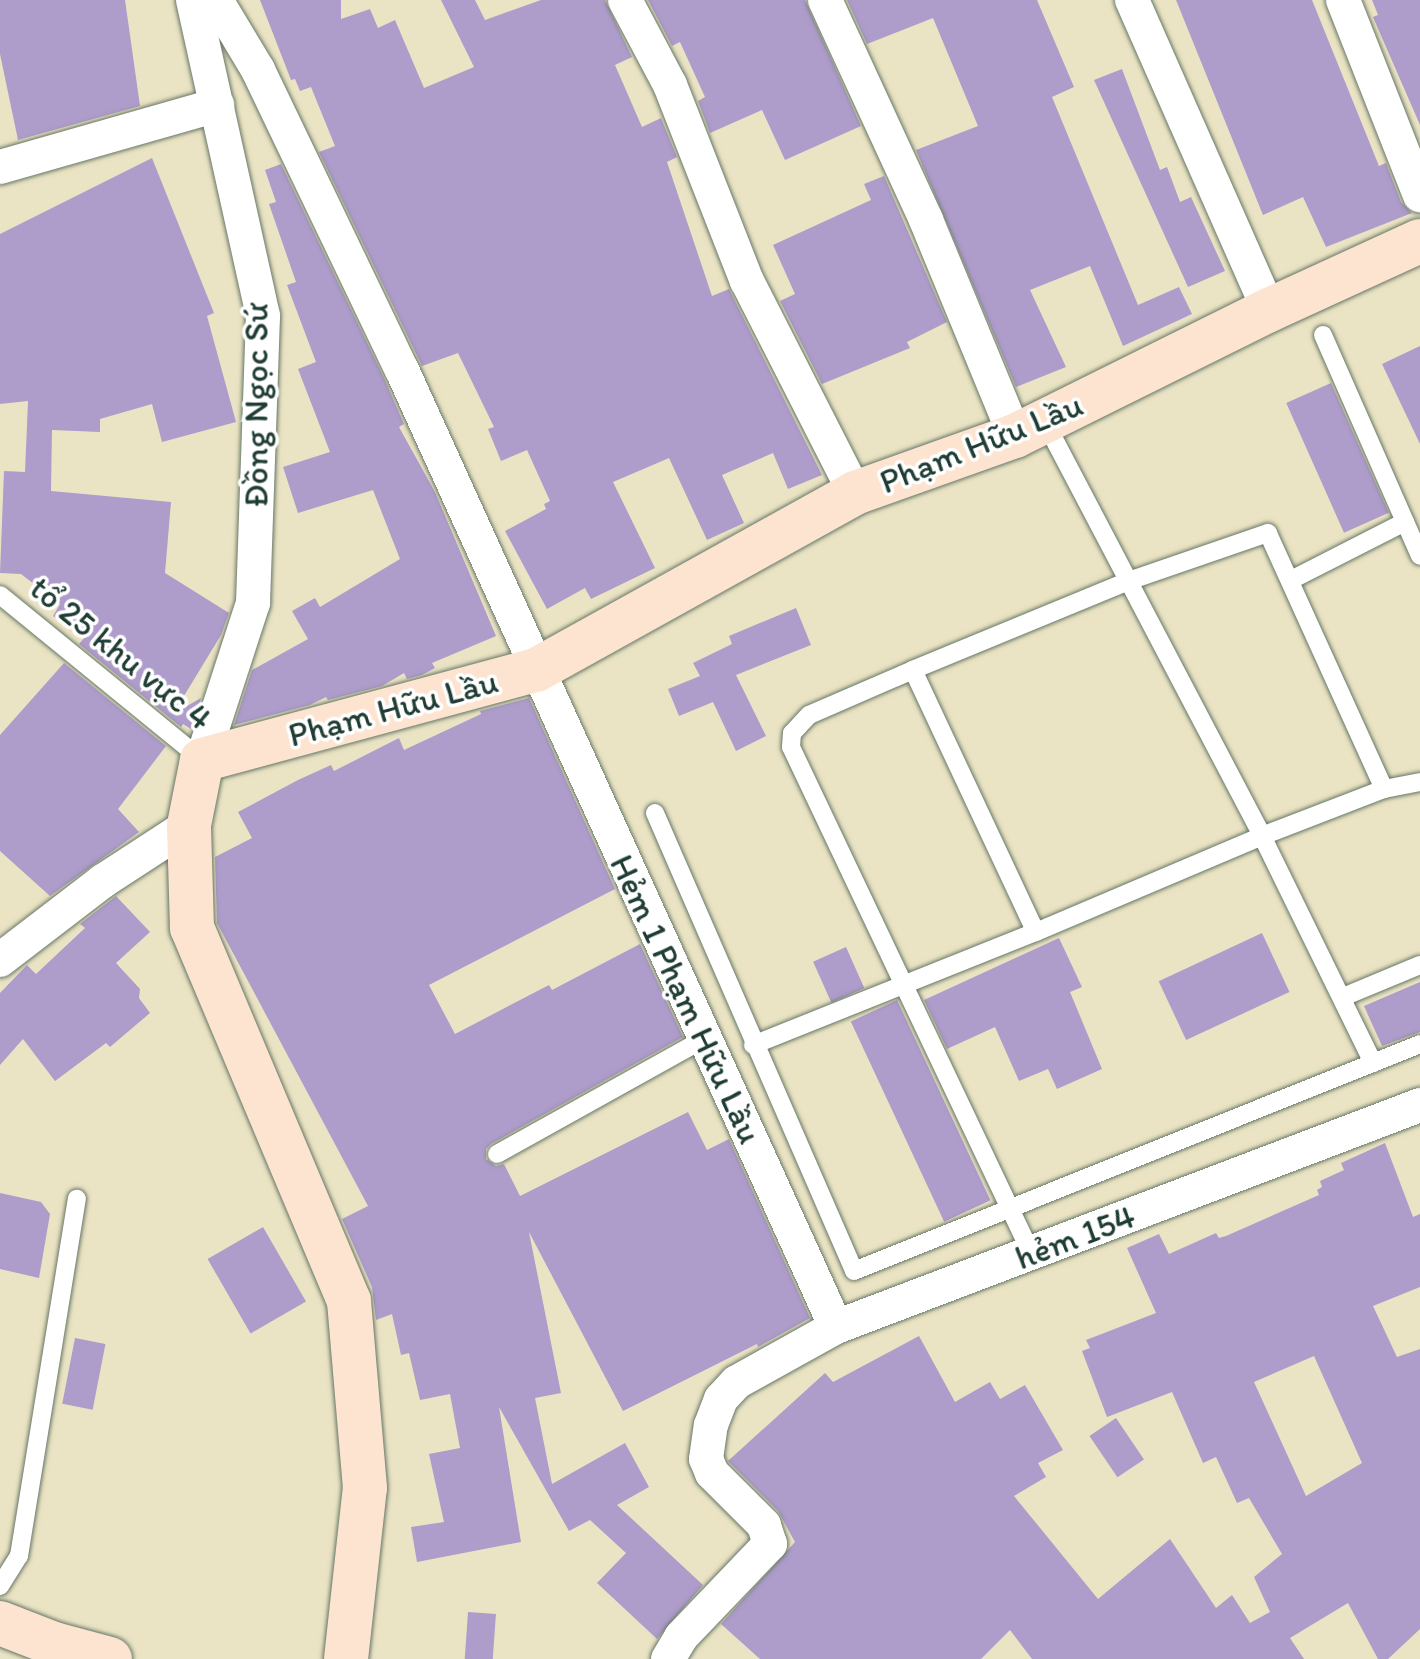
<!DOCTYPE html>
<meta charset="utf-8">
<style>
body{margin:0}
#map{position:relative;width:1420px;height:1659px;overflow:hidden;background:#ebe4c4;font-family:Itim,sans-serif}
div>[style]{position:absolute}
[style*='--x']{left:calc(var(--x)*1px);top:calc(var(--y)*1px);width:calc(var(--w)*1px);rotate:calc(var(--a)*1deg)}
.building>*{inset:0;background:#ae9ccb;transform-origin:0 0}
.roads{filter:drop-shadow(0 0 2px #676) drop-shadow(0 0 2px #676)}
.lane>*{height:18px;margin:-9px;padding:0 9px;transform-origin:9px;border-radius:9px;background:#fff}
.street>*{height:34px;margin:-17px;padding:0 17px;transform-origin:17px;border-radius:17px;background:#fff}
.secondary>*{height:44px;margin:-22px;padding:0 22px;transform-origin:22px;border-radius:22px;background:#fde4d1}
span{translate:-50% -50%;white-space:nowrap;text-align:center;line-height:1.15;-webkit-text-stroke:7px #fff;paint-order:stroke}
.street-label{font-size:34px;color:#1f3d34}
</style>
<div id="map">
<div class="building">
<div style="clip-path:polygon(0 0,125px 0,140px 106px,18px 140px,0 54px)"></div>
<div style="clip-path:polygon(260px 0,341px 0,341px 19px,370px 9px,378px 28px,395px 20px,424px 88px,474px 67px,441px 0,475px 0,485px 20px,541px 0,605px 0,632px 57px,615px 65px,642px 127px,661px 118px,677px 157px,667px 162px,712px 296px,729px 289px,822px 475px,788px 489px,773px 453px,722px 475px,744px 523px,707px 540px,669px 458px,613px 482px,655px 568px,591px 599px,585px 588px,547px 609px,505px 531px,546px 509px,544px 504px,550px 501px,527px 450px,501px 461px,488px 429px,494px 427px,458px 353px,422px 366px,319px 152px,335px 146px,311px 87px,300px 91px,295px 79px,291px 80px)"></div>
<div style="clip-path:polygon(648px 0,805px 0,861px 126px,785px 160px,762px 110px,710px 133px,698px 101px,705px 97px,680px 42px,672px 46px)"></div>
<div style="clip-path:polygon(847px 0,1037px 0,1074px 87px,1052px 97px,1138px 305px,1179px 287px,1192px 314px,1123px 346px,1090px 266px,1030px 290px,1066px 367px,1016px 387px,916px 150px,978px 126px,933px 18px,867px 44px)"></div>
<div style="clip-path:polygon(1176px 0,1312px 0,1379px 166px,1386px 163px,1401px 202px,1412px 213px,1326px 247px,1303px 197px,1263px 215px)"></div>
<div style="clip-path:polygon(1372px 0,1420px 0,1420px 125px,1373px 17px,1378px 15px)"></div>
<div style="clip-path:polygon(1122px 69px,1160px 170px,1167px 167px,1180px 202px,1191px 197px,1225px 271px,1188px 287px,1094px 80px)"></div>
<div style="clip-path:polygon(152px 158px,214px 313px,207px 316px,236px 422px,162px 442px,152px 404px,100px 419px,100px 432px,52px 430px,51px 491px,171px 502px,165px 573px,229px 613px,221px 635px,173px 714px,201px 698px,191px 729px,183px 724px,181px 727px,79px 644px,85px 637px,53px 616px,60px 604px,21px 574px,0 573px,4px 471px,25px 472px,28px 401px,0 404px,0 234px)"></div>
<div style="clip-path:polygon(281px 164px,384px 378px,404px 424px,399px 427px,435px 492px,496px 636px,432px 663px,435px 668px,422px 675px,407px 679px,404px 673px,382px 686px,328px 700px,326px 697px,310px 705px,234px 725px,252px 670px,308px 639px,292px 611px,315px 598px,320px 607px,400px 559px,373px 490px,298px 513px,283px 467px,330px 452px,298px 369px,316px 362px,287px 285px,296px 282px,269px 204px,276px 202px,265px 170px)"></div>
<div style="clip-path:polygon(884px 176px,947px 322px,907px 342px,910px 348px,822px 384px,780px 301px,795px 294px,773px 245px,871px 200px,864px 184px)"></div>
<div style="clip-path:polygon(1420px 346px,1420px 444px,1382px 364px)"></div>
<div style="left:1331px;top:383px;width:142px;height:49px;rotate:66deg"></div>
<div style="clip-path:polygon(796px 608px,811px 645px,736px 675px,766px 736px,736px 751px,713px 702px,679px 716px,668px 689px,700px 676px,693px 663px,732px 644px,729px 636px)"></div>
<div style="clip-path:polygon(64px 663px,166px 746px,118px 809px,139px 832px,50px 896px,0 851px,0 735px)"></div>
<div style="clip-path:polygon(529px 698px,615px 889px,429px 985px,455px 1034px,549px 985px,552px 990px,640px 944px,683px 1037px,491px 1144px,486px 1149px,486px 1159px,496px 1166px,504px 1164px,520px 1196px,688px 1112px,707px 1150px,729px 1139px,810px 1318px,758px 1347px,757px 1344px,623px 1411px,529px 1232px,561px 1393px,535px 1398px,552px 1484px,625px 1443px,649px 1487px,617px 1505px,703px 1585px,657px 1639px,597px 1583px,626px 1553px,590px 1520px,569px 1531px,499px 1407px,521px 1542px,417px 1562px,411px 1527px,444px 1522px,429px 1454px,460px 1448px,450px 1394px,420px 1400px,409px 1353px,401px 1355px,392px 1314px,376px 1320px,372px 1287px,342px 1219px,368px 1206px,217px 923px,215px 857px,252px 838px,238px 812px,298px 780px,331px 765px,334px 771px,399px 738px,404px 750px,481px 714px,480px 711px)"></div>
<div style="clip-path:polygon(116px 896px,150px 932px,116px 963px,140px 989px,139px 998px,150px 1013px,110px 1047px,106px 1043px,55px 1081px,23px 1039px,0 1065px,0 993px,27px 965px,36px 974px,85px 928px,80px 924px)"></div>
<div style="left:1262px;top:933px;width:65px;height:114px;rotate:65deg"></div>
<div style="clip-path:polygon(1059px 938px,1082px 987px,1070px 992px,1102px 1069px,1057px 1089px,1048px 1069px,1019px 1081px,995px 1027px,947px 1049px,924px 1000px)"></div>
<div style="left:846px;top:947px;width:45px;height:36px;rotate:66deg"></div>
<div style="clip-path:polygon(1420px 982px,1420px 1032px,1382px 1046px,1364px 1006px)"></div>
<div style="left:897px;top:1000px;width:221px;height:51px;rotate:65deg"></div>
<div style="clip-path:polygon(evenodd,1385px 1143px,1413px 1217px,1420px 1214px,1420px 1287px,1373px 1306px,1397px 1357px,1420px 1349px,1420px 1629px,1388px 1659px,1378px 1659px,1348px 1603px,1290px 1638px,1304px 1659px,1032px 1659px,1010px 1630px,981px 1659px,760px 1659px,721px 1624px,795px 1542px,778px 1511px,728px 1461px,825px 1373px,833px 1382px,919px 1336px,955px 1402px,990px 1382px,1000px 1399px,1025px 1385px,1063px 1450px,1038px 1463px,1046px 1477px,1014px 1496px,1098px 1599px,1170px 1539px,1216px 1608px,1232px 1595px,1250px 1623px,1270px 1612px,1254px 1577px,1282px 1554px,1249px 1498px,1237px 1503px,1216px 1457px,1203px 1463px,1172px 1392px,1107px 1417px,1082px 1351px,1090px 1348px,1086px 1340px,1156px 1313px,1127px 1248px,1159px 1234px,1169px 1254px,1216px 1233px,1219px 1238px,1226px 1236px,1319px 1195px,1317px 1190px,1322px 1187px,1320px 1181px,1344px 1170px,1341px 1163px,1385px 1143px,1314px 1356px,1362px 1463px,1306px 1496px,1254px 1382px,1314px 1356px)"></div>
<div style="clip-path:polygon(0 1193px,41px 1202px,50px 1214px,39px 1278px,0 1269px)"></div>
<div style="left:263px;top:1227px;width:86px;height:64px;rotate:60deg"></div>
<div style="left:75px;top:1338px;width:31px;height:67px;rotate:11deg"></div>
<div style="left:1116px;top:1418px;width:50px;height:32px;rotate:56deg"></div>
<div style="left:468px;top:1612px;width:28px;height:47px;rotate:4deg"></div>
</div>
<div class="roads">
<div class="lane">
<div style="--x:1323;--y:335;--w:241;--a:66.3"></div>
<div style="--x:1045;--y:422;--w:467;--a:62.3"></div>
<div style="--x:1262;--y:836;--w:253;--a:63.9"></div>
<div style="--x:1291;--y:580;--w:128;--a:-27"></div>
<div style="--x:0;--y:595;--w:261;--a:39.2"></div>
<div style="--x:913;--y:670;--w:113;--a:156.6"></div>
<div style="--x:809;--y:715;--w:25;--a:133"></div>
<div style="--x:792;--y:733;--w:14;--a:94"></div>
<div style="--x:791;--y:747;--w:560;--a:64.62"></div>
<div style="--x:1384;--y:789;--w:37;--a:-11"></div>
<div style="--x:655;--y:813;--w:499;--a:66.5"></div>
<div style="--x:854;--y:1271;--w:610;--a:-21.85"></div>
<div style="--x:1343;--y:997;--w:83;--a:-22.6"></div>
<div style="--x:753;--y:1045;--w:305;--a:-21.8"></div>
<div style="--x:1036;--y:932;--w:246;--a:-23"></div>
<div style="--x:1262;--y:836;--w:131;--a:-21.1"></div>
<div style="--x:1384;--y:789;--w:281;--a:-114.4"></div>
<div style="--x:1268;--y:533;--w:150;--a:161"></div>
<div style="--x:1126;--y:582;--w:230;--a:157.6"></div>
<div style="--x:913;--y:670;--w:289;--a:64.9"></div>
<div style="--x:497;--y:1154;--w:237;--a:-29.1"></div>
<div style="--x:0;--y:1586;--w:36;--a:-58"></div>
<div style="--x:19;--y:1556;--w:362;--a:-80.8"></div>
</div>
<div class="street">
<div style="--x:193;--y:0;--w:324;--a:77.5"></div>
<div style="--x:263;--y:316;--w:287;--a:92"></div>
<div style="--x:253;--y:603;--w:165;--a:108"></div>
<div style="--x:216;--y:0;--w:82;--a:59"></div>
<div style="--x:258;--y:70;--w:333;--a:64.4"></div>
<div style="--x:402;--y:370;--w:1051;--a:65.61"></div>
<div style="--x:625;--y:0;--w:96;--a:62.1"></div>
<div style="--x:670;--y:85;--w:211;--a:68.6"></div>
<div style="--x:747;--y:281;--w:238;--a:63"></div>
<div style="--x:825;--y:0;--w:242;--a:65.3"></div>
<div style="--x:926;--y:220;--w:234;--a:67.6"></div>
<div style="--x:1132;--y:0;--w:339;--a:66.2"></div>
<div style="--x:1343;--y:0;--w:210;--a:68.5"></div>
<div style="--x:0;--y:167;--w:226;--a:-15.9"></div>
<div style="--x:0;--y:960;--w:130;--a:-37.5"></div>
<div style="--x:103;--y:881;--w:103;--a:-33.1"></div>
<div style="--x:668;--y:1659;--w:26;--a:-59"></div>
<div style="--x:681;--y:1637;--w:129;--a:-46.3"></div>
<div style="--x:770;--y:1544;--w:20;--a:-108"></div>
<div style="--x:764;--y:1525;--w:74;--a:-135"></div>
<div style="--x:712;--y:1473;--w:15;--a:-113"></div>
<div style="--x:706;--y:1459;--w:34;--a:-82"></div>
<div style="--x:711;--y:1425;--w:28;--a:-69"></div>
<div style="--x:721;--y:1399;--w:23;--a:-47"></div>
<div style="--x:737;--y:1382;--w:113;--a:-29.1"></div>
<div style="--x:836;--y:1327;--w:625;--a:-20.81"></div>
</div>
<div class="secondary">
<div style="--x:0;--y:1623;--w:58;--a:21.3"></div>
<div style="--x:54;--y:1644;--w:58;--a:15"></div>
<div style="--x:346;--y:1659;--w:172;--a:-83.7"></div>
<div style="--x:365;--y:1488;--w:188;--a:-94.9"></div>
<div style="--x:349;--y:1301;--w:405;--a:-112.8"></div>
<div style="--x:192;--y:928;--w:103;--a:-91.7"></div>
<div style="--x:189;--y:825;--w:66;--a:-78.7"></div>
<div style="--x:202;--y:760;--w:346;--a:-15.1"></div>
<div style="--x:536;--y:670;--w:365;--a:-29"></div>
<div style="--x:855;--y:493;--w:170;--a:-19.6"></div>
<div style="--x:1015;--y:436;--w:284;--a:-26.4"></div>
<div style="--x:1269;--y:310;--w:166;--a:-24.6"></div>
</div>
</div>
<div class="street-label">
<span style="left:256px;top:405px;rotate:-90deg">Đồng Ngọc Sứ</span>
<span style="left:981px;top:443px;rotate:-22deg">Phạm Hữu Lầu</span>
<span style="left:121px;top:653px;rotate:39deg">tổ 25 khu vực 4</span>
<span style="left:393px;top:708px;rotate:-15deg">Phạm Hữu Lầu</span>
<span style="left:686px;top:999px;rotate:65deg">Hẻm 1 Phạm Hữu Lầu</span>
<span style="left:1075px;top:1237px;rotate:-21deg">hẻm 154</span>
</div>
</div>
